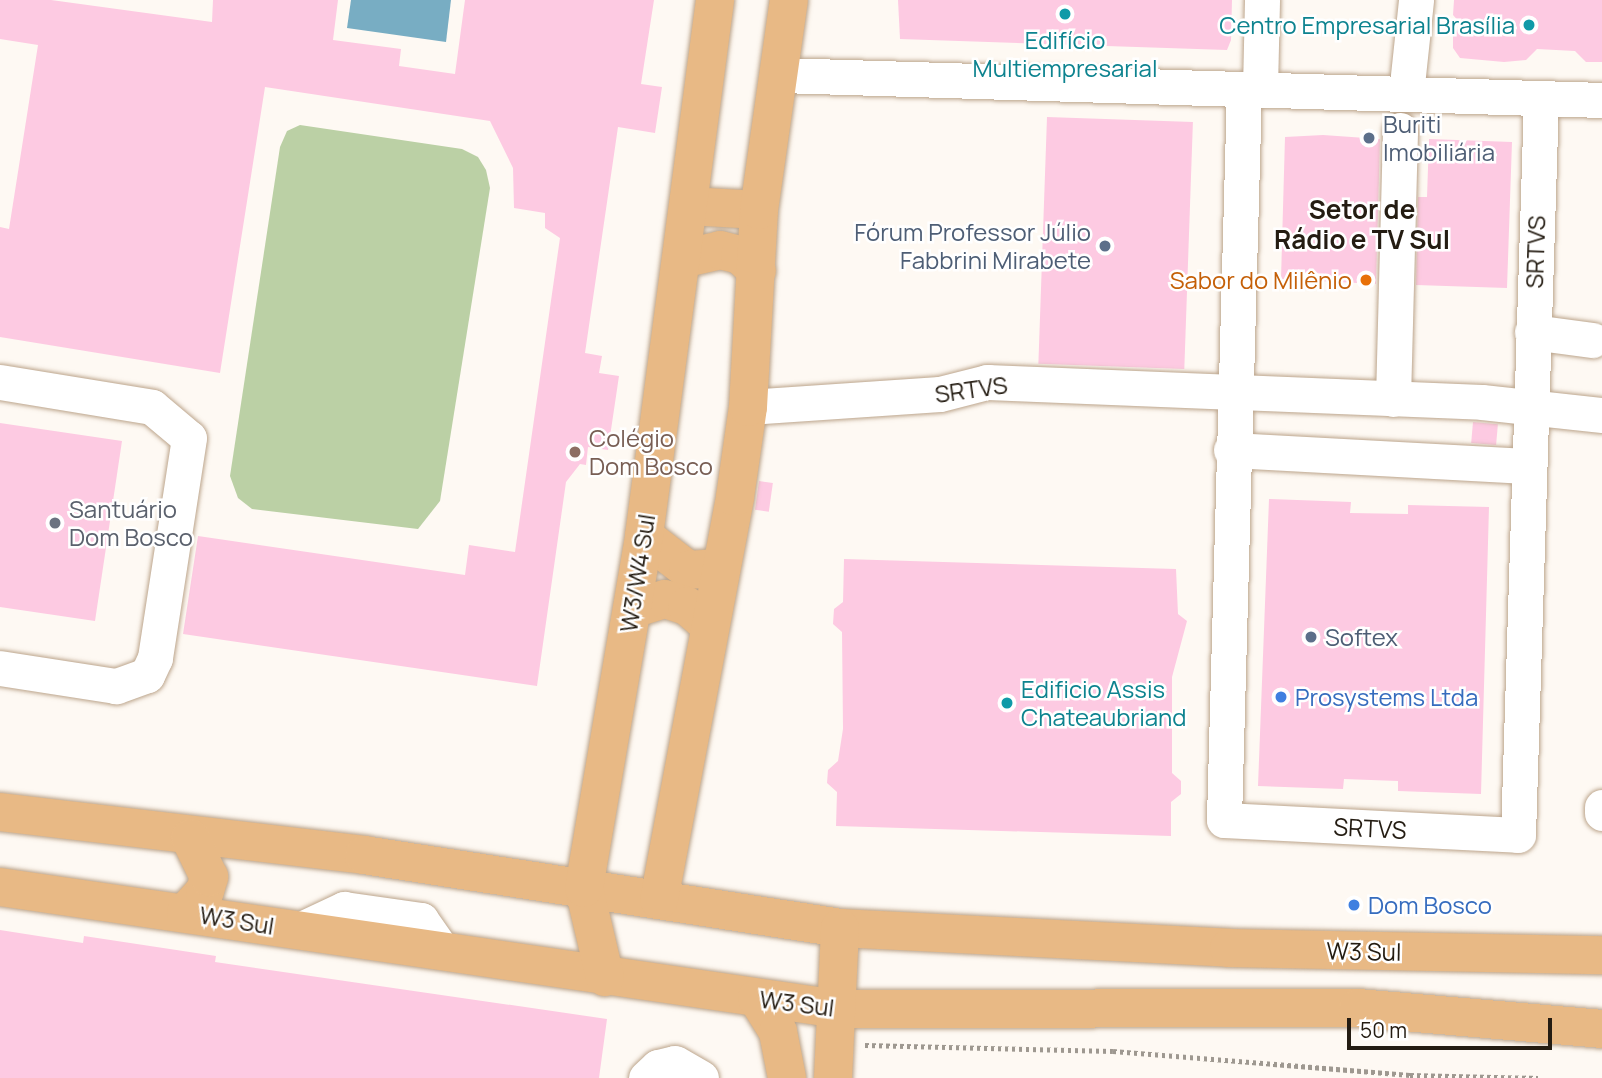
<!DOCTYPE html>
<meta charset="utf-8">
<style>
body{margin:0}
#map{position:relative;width:1602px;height:1078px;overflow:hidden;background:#fef9f3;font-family:Manrope,sans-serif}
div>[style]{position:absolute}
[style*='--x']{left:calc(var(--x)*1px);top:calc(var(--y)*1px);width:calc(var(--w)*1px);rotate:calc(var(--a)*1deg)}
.green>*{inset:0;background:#bbd0a5}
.water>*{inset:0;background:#78adc3}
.building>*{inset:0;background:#fdcae2;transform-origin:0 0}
.path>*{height:4.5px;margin-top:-2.25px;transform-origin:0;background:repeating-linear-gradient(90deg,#9e9890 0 3.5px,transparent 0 7px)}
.roads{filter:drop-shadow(0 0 2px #bca58c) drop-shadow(0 0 2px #bca58c)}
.minor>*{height:35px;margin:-17.5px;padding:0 17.5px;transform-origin:17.5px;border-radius:17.5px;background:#fff}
.major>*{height:38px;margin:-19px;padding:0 19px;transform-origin:19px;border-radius:19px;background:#e8b985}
.dots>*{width:19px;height:19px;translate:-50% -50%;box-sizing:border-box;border:4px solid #fff;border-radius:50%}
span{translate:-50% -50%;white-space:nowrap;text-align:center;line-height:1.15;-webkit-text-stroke:5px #fff;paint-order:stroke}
.culture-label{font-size:24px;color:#0d838f}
.right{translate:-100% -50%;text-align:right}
.left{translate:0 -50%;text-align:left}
.service-label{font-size:24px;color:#4e5e75}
.street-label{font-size:24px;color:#241c12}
.food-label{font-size:24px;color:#c56008}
.education-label{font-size:24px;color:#785e54}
.worship-label{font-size:24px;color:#5b616d}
.shop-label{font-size:24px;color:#366cbe}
.neighbourhood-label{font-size:26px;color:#241c12;font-weight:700}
.scale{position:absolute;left:1347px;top:1018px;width:205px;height:32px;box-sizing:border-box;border:4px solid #241c12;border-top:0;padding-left:9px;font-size:21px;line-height:24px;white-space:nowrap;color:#241c12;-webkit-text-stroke:5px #fff;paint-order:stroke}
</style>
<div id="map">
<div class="green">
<div style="clip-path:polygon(300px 125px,462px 149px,478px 157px,486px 170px,490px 188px,440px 501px,418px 529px,252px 509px,238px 498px,230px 476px,280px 147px,287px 131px)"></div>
</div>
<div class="water">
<div style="clip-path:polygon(351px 0,451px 0,446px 42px,347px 28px)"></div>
</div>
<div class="building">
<div style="clip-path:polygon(0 0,51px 0,212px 22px,213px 0,338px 0,333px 40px,401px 49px,399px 66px,455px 74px,465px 0,654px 0,641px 84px,662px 87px,655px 133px,618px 127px,585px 353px,602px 356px,599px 373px,619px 376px,608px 450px,588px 447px,586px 465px,580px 464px,566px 482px,537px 686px,183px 634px,198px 536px,465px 575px,469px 545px,515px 552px,560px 238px,545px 228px,545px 213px,514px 208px,513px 168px,490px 121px,265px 87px,220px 373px,0 337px,0 227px,9px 229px,38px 45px,0 39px)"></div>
<div style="clip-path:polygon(898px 0,1232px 0,1231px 40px,1227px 50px,900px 39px)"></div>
<div style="clip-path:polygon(1454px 0,1602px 0,1602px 62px,1586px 62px,1575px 51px,1537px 49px,1526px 60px,1504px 62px,1460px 58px,1453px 48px,1453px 34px,1462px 25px,1453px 15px)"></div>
<div style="left:1047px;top:117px;width:146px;height:247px;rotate:2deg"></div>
<div style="clip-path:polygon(1323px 135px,1380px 139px,1376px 284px,1281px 279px,1285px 137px)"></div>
<div style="clip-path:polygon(1429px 139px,1512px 142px,1507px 288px,1416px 285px,1418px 197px,1427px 197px)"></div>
<div style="left:1473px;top:422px;width:25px;height:21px;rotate:5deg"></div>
<div style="clip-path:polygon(0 423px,122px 441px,95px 621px,0 607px)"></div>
<div style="left:759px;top:481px;width:14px;height:29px;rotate:8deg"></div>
<div style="clip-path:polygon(1269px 499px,1351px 502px,1350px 513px,1408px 514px,1408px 505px,1489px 507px,1481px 794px,1398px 791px,1398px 781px,1344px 779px,1343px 789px,1258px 786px)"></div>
<div style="clip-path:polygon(844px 559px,1176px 569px,1178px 614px,1187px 621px,1172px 677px,1172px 773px,1181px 781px,1181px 794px,1171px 802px,1171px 836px,836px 826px,837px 792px,827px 783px,828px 770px,838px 761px,843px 729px,842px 632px,833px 624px,834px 609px,843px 602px)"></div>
<div style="clip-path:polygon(0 930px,83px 943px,84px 936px,216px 956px,215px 962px,607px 1019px,599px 1078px,0 1078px)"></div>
</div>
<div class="path">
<div style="--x:865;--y:1045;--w:248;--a:1.4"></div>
<div style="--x:1113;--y:1051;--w:298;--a:4.6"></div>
<div style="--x:1410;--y:1075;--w:128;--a:1.3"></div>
</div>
<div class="roads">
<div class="minor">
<div style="--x:780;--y:75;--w:822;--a:1.74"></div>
<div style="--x:1244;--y:89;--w:731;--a:91.57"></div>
<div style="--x:1224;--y:820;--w:294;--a:2.9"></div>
<div style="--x:1518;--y:835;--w:737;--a:-88.21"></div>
<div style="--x:1260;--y:89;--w:89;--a:-88.7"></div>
<div style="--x:1406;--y:94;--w:95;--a:-83.9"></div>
<div style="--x:1532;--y:332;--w:61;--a:7.6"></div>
<div style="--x:0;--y:382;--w:154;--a:9.3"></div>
<div style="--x:152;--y:407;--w:48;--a:40"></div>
<div style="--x:189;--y:438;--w:223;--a:98.8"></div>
<div style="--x:155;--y:658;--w:19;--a:115"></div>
<div style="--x:147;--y:675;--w:33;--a:160"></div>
<div style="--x:116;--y:686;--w:117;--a:-171.2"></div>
<div style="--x:1393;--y:399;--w:269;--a:-88.5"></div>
<div style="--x:748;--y:407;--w:192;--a:-3.9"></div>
<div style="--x:940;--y:394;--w:49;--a:-14.3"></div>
<div style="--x:987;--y:382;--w:495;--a:2.3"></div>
<div style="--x:1482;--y:402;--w:121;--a:6.2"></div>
<div style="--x:1231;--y:450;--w:297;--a:3.1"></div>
<div style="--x:1602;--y:807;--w:6;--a:90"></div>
<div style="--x:299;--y:930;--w:50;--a:-25"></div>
<div style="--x:344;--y:909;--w:78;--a:8.1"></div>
<div style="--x:421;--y:920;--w:39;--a:55"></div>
<div style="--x:646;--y:1078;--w:16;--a:-43"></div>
<div style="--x:658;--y:1067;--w:17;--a:-13"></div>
<div style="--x:675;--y:1063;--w:30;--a:30"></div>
</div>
<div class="major">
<div style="--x:688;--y:206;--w:71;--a:3.2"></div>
<div style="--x:682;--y:259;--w:39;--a:-13"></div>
<div style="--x:720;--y:250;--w:21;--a:14"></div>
<div style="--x:740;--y:255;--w:23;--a:43"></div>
<div style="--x:644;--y:536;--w:56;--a:37.7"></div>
<div style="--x:688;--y:570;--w:30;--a:-4"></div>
<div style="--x:632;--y:609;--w:34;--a:-17"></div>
<div style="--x:665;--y:599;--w:23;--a:18"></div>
<div style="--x:687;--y:606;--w:28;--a:41"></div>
<div style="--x:0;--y:812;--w:367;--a:6.7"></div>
<div style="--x:364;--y:855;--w:482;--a:8.7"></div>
<div style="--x:840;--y:928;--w:390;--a:2.9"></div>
<div style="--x:1229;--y:948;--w:373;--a:1.1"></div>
<div style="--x:0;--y:887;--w:847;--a:8.28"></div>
<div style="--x:838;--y:1009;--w:520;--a:-0.11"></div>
<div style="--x:1358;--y:1008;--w:245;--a:4.9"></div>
<div style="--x:659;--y:900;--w:410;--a:-79.3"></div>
<div style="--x:735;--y:497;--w:91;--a:-81.8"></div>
<div style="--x:748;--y:407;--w:197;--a:-86.8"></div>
<div style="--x:759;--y:210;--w:212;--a:-81.9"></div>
<div style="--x:186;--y:912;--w:28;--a:-48"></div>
<div style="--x:205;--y:891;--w:15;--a:-74"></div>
<div style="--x:209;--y:877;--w:43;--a:-116"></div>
<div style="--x:605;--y:977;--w:91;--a:-103.3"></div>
<div style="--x:584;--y:888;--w:357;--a:-80.3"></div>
<div style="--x:644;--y:536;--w:541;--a:-82.45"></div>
<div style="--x:757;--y:998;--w:40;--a:58"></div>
<div style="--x:778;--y:1032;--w:47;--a:78.9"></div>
<div style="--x:833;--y:1078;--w:150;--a:-87.3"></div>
</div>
</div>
<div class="dots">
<div style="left:1065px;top:14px;background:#0f9aa8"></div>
<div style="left:1529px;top:25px;background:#0f9aa8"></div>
<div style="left:1369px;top:138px;background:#5c6f8a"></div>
<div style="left:1105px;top:246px;background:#5c6f8a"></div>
<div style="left:1366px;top:280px;background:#e8710a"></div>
<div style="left:575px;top:452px;background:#8d6e63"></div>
<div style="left:55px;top:523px;background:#6b7280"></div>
<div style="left:1311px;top:637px;background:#5c6f8a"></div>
<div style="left:1281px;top:697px;background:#3f7fe0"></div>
<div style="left:1007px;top:703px;background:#0f9aa8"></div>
<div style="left:1354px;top:905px;background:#3f7fe0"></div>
</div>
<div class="culture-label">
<span class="right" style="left:1515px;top:25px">Centro Empresarial Brasília</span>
<span style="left:1065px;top:54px">Edifício<br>Multiempresarial</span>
<span class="left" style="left:1021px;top:703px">Edificio Assis<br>Chateaubriand</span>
</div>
<div class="service-label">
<span class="left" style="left:1383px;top:138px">Buriti<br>Imobiliária</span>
<span class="right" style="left:1091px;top:246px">Fórum Professor Júlio<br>Fabbrini Mirabete</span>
<span class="left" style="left:1325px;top:637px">Softex</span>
</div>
<div class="street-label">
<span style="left:1535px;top:252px;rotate:-88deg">SRTVS</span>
<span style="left:971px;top:389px;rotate:-8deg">SRTVS</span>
<span style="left:637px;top:573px;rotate:-81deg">W3/W4 Sul</span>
<span style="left:1370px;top:828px;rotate:3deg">SRTVS</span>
<span style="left:237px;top:920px;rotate:9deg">W3 Sul</span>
<span style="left:1364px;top:951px;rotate:1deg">W3 Sul</span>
<span style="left:797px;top:1003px;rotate:7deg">W3 Sul</span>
</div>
<div class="food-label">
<span class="right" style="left:1352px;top:280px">Sabor do Milênio</span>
</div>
<div class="education-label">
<span class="left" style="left:589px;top:452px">Colégio<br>Dom Bosco</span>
</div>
<div class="worship-label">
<span class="left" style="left:69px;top:523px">Santuário<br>Dom Bosco</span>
</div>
<div class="shop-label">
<span class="left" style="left:1295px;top:697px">Prosystems Ltda</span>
<span class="left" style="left:1368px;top:905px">Dom Bosco</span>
</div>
<div class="neighbourhood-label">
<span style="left:1362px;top:225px">Setor de<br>Rádio e TV Sul</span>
</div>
<div class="scale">50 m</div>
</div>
